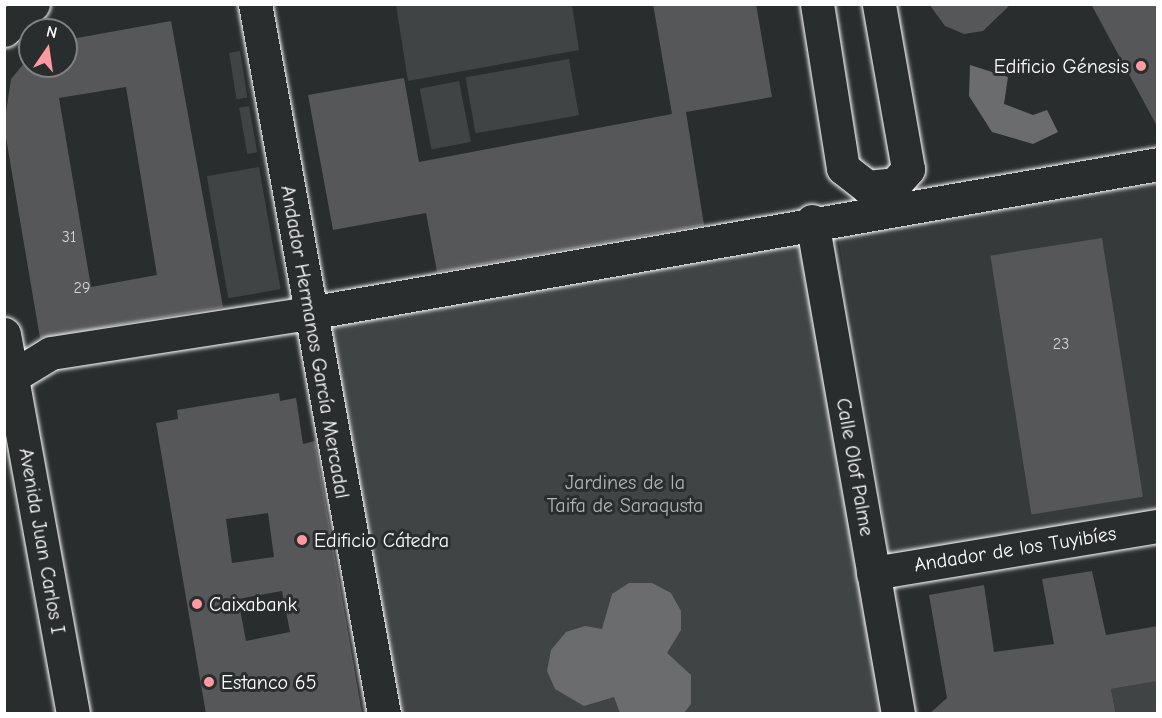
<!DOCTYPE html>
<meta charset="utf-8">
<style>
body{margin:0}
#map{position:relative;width:1162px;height:718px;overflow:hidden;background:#2a2d2e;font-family:"Comic Neue",sans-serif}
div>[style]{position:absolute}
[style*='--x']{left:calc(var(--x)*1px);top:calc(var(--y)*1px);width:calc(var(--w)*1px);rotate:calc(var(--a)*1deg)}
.built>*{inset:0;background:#373a3b}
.green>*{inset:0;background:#414445;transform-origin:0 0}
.water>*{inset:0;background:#6a6c6d}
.building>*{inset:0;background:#555758;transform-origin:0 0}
.roads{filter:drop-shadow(0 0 2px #fff) drop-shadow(0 0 2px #fff)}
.minor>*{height:33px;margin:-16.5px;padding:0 16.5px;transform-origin:16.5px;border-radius:16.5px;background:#2a2d2e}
.dots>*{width:16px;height:16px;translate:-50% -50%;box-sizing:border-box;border:3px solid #2a2d2e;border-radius:50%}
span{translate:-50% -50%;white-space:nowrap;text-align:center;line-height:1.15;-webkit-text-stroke:6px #2a2d2e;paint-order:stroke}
.number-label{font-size:16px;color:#d4d5d5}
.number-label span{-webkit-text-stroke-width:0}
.poi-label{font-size:20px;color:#fff}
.right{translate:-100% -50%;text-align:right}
.left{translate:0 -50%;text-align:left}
.street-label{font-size:20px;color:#fff}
.park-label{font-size:20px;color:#b3b4b5}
.frame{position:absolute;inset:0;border:6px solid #fff;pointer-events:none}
.north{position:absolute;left:18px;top:18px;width:60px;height:60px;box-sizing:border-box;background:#2a2d2e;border:2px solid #7f8182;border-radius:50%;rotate:13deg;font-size:16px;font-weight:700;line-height:24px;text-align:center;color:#fff}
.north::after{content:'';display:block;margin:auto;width:21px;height:27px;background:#ff9aa2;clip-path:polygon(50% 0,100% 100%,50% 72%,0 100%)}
</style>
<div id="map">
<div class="built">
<div style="clip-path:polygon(1157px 156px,1157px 541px,894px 586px,834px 211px)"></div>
</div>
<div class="green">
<div style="clip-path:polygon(396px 5px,572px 5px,579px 50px,408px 81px)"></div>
<div style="left:240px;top:51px;width:47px;height:11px;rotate:81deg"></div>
<div style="left:569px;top:59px;width:57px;height:105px;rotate:80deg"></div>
<div style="left:459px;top:81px;width:62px;height:40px;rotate:79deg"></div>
<div style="left:249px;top:106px;width:47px;height:10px;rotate:80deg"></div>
<div style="left:259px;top:167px;width:124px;height:53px;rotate:80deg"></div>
<div style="clip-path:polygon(803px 239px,889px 713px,396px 713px,325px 325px)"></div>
<div style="clip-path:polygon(1157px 681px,1157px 713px,1116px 713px,1111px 689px)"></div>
</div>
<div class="water">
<div style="clip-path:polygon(970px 65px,1008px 77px,1004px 104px,1033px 115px,1047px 110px,1058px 132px,1033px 144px,992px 132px,969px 96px)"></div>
<div style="clip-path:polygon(629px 583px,652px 583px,671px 593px,681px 611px,681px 630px,667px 653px,691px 675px,691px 704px,684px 713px,620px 713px,614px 697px,584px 706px,555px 689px,547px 671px,551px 650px,566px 632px,585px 626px,602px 629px,612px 594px)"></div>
</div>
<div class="building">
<div style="clip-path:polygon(653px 4px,756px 4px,772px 97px,686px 112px,704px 225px,437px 272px,426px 213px,333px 230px,308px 95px,404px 78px,419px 162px,672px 114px)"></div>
<div style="clip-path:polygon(929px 4px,1011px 4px,983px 31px,964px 34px,945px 26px)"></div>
<div style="clip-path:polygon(1091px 4px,1158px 4px,1158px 128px)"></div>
<div style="clip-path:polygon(evenodd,171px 21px,223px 307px,40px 338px,4px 126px,11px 79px,30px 56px,30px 66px,66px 66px,66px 40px,171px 21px,126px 87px,157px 275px,91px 287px,59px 98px,126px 87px)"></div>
<div style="left:1102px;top:238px;width:262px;height:113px;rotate:81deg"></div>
<div style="clip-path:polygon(evenodd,279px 393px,280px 401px,296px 398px,303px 444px,315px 441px,362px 714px,206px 714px,156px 423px,178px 419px,177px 410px,279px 393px,268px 513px,274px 557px,232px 563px,226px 519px,268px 513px,279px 393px,282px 591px,290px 632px,246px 641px,238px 599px,282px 591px)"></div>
<div style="clip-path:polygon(1092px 571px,1106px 635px,1158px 626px,1158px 681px,1111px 689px,1116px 714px,929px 714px,947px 698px,929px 595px,984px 585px,994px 652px,1054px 644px,1042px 579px)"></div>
</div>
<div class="roads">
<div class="minor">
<div style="--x:255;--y:4;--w:722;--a:79.7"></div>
<div style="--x:817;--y:4;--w:166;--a:81"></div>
<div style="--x:843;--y:168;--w:31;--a:38"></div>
<div style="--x:867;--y:187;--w:28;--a:-6"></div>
<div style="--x:895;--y:184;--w:20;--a:-49"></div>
<div style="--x:908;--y:169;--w:168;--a:-100"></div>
<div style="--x:4;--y:30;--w:39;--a:-42"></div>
<div style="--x:812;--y:221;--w:500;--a:80.1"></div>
<div style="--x:4;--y:334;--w:386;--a:79.7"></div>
<div style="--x:13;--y:376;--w:44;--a:-31.2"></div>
<div style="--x:51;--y:353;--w:261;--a:-8.8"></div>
<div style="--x:309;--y:313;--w:862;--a:-9.95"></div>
<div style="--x:873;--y:573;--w:289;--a:-9.4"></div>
</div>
</div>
<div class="dots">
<div style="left:1141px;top:66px;background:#ff9aa2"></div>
<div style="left:302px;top:540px;background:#ff9aa2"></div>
<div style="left:197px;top:604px;background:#ff9aa2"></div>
<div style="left:209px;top:682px;background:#ff9aa2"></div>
</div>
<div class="number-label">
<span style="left:69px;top:237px">31</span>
<span style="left:82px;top:288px">29</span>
<span style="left:1061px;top:344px">23</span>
</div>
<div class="poi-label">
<span class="right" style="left:1129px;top:66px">Edificio Génesis</span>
<span class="left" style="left:314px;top:540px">Edificio Cátedra</span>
<span class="left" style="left:209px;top:604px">Caixabank</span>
<span class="left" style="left:221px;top:682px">Estanco 65</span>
</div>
<div class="street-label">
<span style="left:315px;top:342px;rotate:80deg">Andador Hermanos García Mercadal</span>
<span style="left:855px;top:467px;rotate:80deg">Calle Olof Palme</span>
<span style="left:42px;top:541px;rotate:80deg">Avenida Juan Carlos I</span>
<span style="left:1015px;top:549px;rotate:-9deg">Andador de los Tuyibíes</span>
</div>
<div class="park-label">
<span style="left:625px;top:494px">Jardines de la<br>Taifa de Saraqusta</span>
</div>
<div class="frame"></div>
<div class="north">N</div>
</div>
